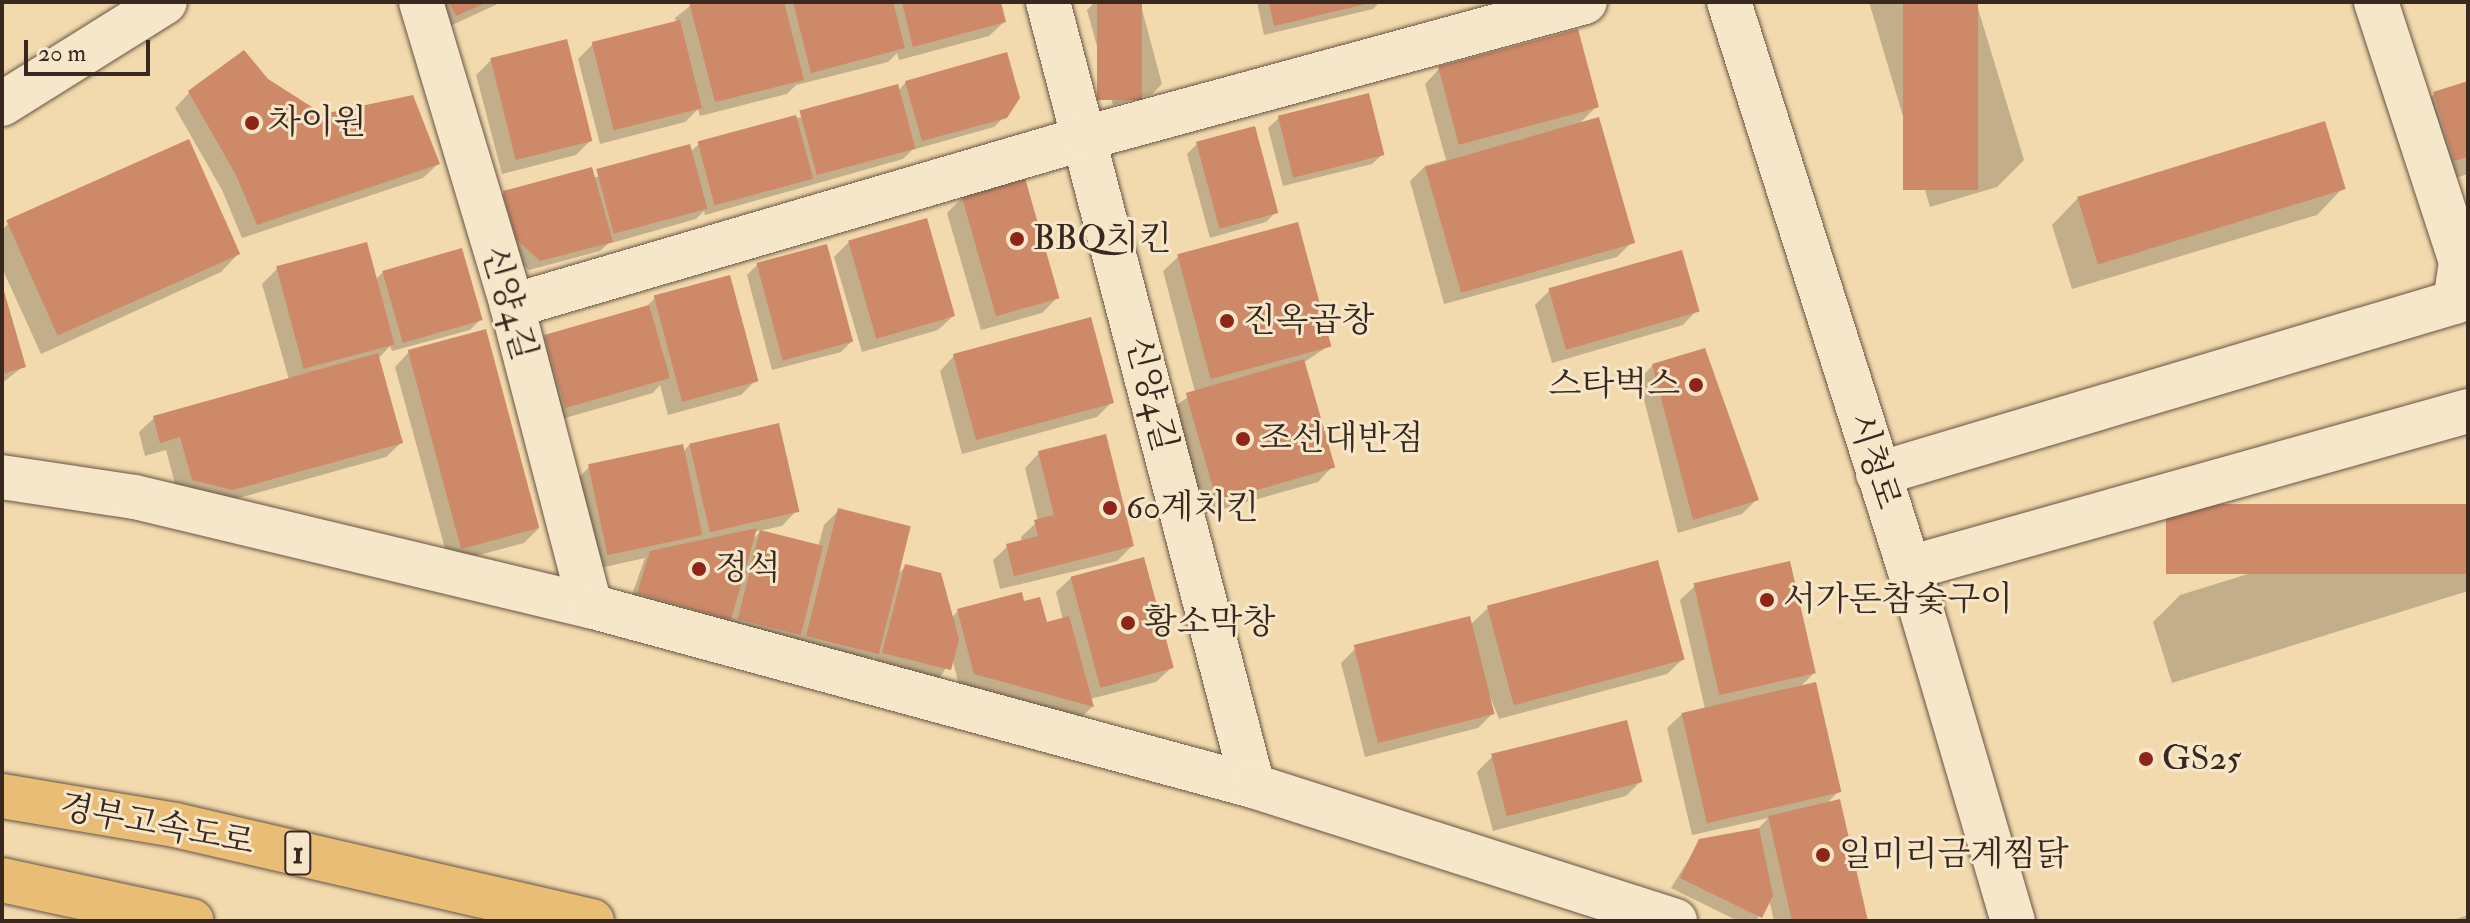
<!DOCTYPE html>
<meta charset="utf-8">
<style>
body{margin:0}
#map{position:relative;width:2470px;height:923px;overflow:hidden;background:#f3daae;font-family:"IM FELL Double Pica","Noto Serif KR",serif}
div>[style]{position:absolute}
[style*='--x']{left:calc(var(--x)*1px);top:calc(var(--y)*1px);width:calc(var(--w)*1px);rotate:calc(var(--a)*1deg)}
.shadow>*{inset:0;background:#0003}
.building>*{inset:0;background:#ce8969;transform-origin:0 0}
.roads{filter:drop-shadow(0 0 2px #675444) drop-shadow(0 0 2px #675444)}
.minor>*{height:44px;margin:-22px;padding:0 22px;transform-origin:22px;border-radius:22px;background:#f7e7ca}
.highway>*{height:44px;margin:-22px;padding:0 22px;transform-origin:22px;border-radius:22px;background:#eabd77}
.dots>*{width:22px;height:22px;translate:-50% -50%;box-sizing:border-box;border:4px solid #f7e7ca;border-radius:50%}
span{translate:-50% -50%;white-space:nowrap;text-align:center;line-height:1.15;-webkit-text-stroke:6px #f7e7ca;paint-order:stroke}
.shield-label span{padding:2px 6px;background:#f7e7ca;border:2px solid;border-radius:6px;-webkit-text-stroke-width:0}
.shield-label{font-size:32px;color:#382820;font-weight:700}
.poi-label{font-size:34px;color:#382820}
.left{translate:0 -50%;text-align:left}
.right{translate:-100% -50%;text-align:right}
.street-label{font-size:34px;color:#382820}
.frame{position:absolute;inset:0;border:4px solid #382820;pointer-events:none}
.scale{position:absolute;left:24px;top:40px;width:126px;height:36px;box-sizing:border-box;border:4px solid #382820;border-top:0;padding-left:10px;font-size:24px;line-height:28px;white-space:nowrap;color:#382820;-webkit-text-stroke:6px #f7e7ca;paint-order:stroke}
</style>
<div id="map">
<div class="shadow">
<div style="clip-path:polygon(428px 2px,502px 2px,441px 30px)"></div>
<div style="clip-path:polygon(695px 2px,999px 2px,1004px 22px,989px 36px,899px 60px,897px 53px,888px 62px,796px 85px,787px 94px,700px 116px,698px 109px,685px 122px,600px 144px,578px 59px,593px 44px,676px 23px,675px 18px)"></div>
<div style="clip-path:polygon(1095px 2px,1140px 2px,1162px 84px,1152px 94px,1113px 105px,1087px 10px)"></div>
<div style="clip-path:polygon(1257px 2px,1380px 2px,1373px 9px,1264px 35px)"></div>
<div style="clip-path:polygon(1869px 2px,1976px 2px,2024px 160px,1997px 187px,1930px 207px)"></div>
<div style="clip-path:polygon(491px 60px,591px 140px,576px 155px,502px 174px,476px 75px)"></div>
<div style="clip-path:polygon(1439px 69px,1597px 106px,1579px 124px,1632px 242px,1617px 257px,1444px 304px,1410px 181px,1425px 166px,1446px 160px,1425px 84px)"></div>
<div style="clip-path:polygon(267px 80px,322px 116px,438px 164px,423px 178px,242px 238px,222px 190px,175px 108px,189px 93px)"></div>
<div style="clip-path:polygon(906px 82px,1005px 116px,994px 127px,912px 150px,903px 159px,705px 215px,704px 211px,696px 219px,608px 244px,600px 251px,529px 270px,506px 250px,494px 203px,504px 193px,593px 178px,690px 152px,699px 144px,898px 91px)"></div>
<div style="clip-path:polygon(2468px 83px,2468px 174px,2428px 186px,2407px 120px,2434px 94px)"></div>
<div style="clip-path:polygon(1279px 118px,1383px 154px,1372px 164px,1283px 186px,1268px 128px)"></div>
<div style="clip-path:polygon(1197px 144px,1276px 212px,1266px 222px,1210px 238px,1187px 154px)"></div>
<div style="clip-path:polygon(2343px 188px,2317px 215px,2072px 289px,2052px 225px,2078px 198px)"></div>
<div style="clip-path:polygon(962px 198px,1057px 298px,1042px 313px,981px 330px,947px 213px)"></div>
<div style="clip-path:polygon(8px 224px,239px 253px,221px 272px,41px 354px,2px 268px,2px 230px)"></div>
<div style="clip-path:polygon(849px 242px,953px 316px,938px 330px,862px 352px,834px 257px)"></div>
<div style="clip-path:polygon(1178px 257px,1330px 345px,1303px 363px,1332px 467px,1318px 482px,1201px 515px,1171px 409px,1195px 392px,1163px 271px)"></div>
<div style="clip-path:polygon(757px 265px,851px 342px,841px 352px,772px 370px,747px 275px)"></div>
<div style="clip-path:polygon(277px 269px,375px 280px,383px 272px,480px 320px,470px 330px,392px 351px,390px 346px,378px 359px,401px 443px,386px 457px,217px 504px,178px 495px,166px 450px,145px 456px,139px 432px,154px 418px,289px 380px,262px 284px)"></div>
<div style="clip-path:polygon(2px 288px,24px 366px,2px 383px)"></div>
<div style="clip-path:polygon(1550px 290px,1697px 310px,1683px 325px,1552px 363px,1535px 305px)"></div>
<div style="clip-path:polygon(655px 298px,756px 380px,741px 395px,668px 415px,660px 385px,653px 393px,551px 422px,531px 352px,545px 337px,644px 309px)"></div>
<div style="clip-path:polygon(409px 352px,539px 528px,524px 543px,449px 563px,395px 367px)"></div>
<div style="clip-path:polygon(954px 356px,1112px 402px,1097px 417px,962px 454px,940px 371px)"></div>
<div style="clip-path:polygon(1653px 365px,1757px 499px,1742px 514px,1678px 533px,1639px 380px)"></div>
<div style="clip-path:polygon(690px 444px,796px 511px,782px 526px,754px 532px,751px 541px,760px 532px,818px 547px,824px 525px,838px 511px,897px 575px,905px 567px,951px 618px,958px 611px,1023px 603px,1046px 625px,1063px 620px,1056px 592px,1071px 578px,1171px 668px,1156px 682px,1090px 699px,1092px 707px,1077px 721px,960px 689px,952px 658px,939px 679px,873px 663px,875px 656px,863px 668px,792px 650px,795px 637px,787px 645px,727px 629px,730px 618px,719px 629px,629px 603px,645px 558px,595px 569px,575px 482px,589px 467px,683px 452px)"></div>
<div style="clip-path:polygon(1039px 453px,1132px 546px,1117px 561px,1000px 589px,993px 560px,1008px 546px,1022px 542px,1021px 537px,1038px 521px,1025px 468px)"></div>
<div style="clip-path:polygon(2468px 506px,2468px 591px,2172px 683px,2153px 622px,2180px 595px)"></div>
<div style="clip-path:polygon(1695px 586px,1814px 673px,1799px 688px,1839px 791px,1825px 805px,1866px 921px,1774px 921px,1769px 899px,1756px 921px,1738px 921px,1671px 888px,1700px 841px,1757px 830px,1768px 818px,1692px 835px,1667px 728px,1682px 714px,1705px 709px,1680px 600px)"></div>
<div style="clip-path:polygon(1488px 608px,1682px 660px,1667px 674px,1499px 719px,1486px 686px,1493px 713px,1478px 728px,1365px 757px,1341px 663px,1355px 649px,1470px 625px)"></div>
<div style="clip-path:polygon(1492px 757px,1641px 781px,1626px 796px,1493px 831px,1477px 772px)"></div>
<div style="clip-path:polygon(2468px 915px,2468px 921px,2450px 921px)"></div>
</div>
<div class="building">
<div style="clip-path:polygon(449px 2px,488px 2px,456px 16px)"></div>
<div style="clip-path:polygon(689px 2px,784px 2px,804px 80px,715px 102px)"></div>
<div style="clip-path:polygon(793px 2px,893px 2px,905px 48px,811px 73px)"></div>
<div style="clip-path:polygon(902px 2px,1001px 2px,1006px 22px,913px 47px)"></div>
<div style="left:1097px;top:2px;width:45px;height:98px"></div>
<div style="clip-path:polygon(1269px 2px,1370px 2px,1370px 3px,1274px 26px)"></div>
<div style="left:1903px;top:2px;width:75px;height:188px"></div>
<div style="left:680px;top:20px;width:91px;height:91px;rotate:76deg"></div>
<div style="left:1578px;top:29px;width:81px;height:145px;rotate:75deg"></div>
<div style="left:567px;top:39px;width:105px;height:79px;rotate:76deg"></div>
<div style="clip-path:polygon(244px 50px,268px 79px,323px 114px,413px 95px,440px 164px,257px 225px,236px 175px,188px 91px)"></div>
<div style="clip-path:polygon(1007px 52px,1020px 98px,1007px 118px,922px 141px,905px 81px)"></div>
<div style="clip-path:polygon(2468px 81px,2468px 157px,2454px 161px,2433px 92px)"></div>
<div style="left:898px;top:84px;width:67px;height:102px;rotate:75deg"></div>
<div style="left:1369px;top:93px;width:64px;height:94px;rotate:76deg"></div>
<div style="left:796px;top:115px;width:66px;height:102px;rotate:75deg"></div>
<div style="left:1599px;top:117px;width:131px;height:181px;rotate:74deg"></div>
<div style="left:2325px;top:121px;width:71px;height:259px;rotate:73deg"></div>
<div style="left:1255px;top:126px;width:90px;height:61px;rotate:75deg"></div>
<div style="left:189px;top:139px;width:126px;height:200px;rotate:66deg"></div>
<div style="left:690px;top:144px;width:67px;height:97px;rotate:75deg"></div>
<div style="clip-path:polygon(592px 167px,613px 242px,540px 261px,516px 239px,503px 191px)"></div>
<div style="left:1025px;top:178px;width:125px;height:66px;rotate:74deg"></div>
<div style="left:927px;top:218px;width:102px;height:82px;rotate:74deg"></div>
<div style="left:1298px;top:222px;width:129px;height:125px;rotate:75deg"></div>
<div style="left:367px;top:242px;width:106px;height:94px;rotate:75deg"></div>
<div style="left:827px;top:244px;width:101px;height:73px;rotate:75deg"></div>
<div style="left:462px;top:248px;width:75px;height:83px;rotate:74deg"></div>
<div style="left:1682px;top:250px;width:64px;height:139px;rotate:74deg"></div>
<div style="left:730px;top:275px;width:110px;height:79px;rotate:75deg"></div>
<div style="clip-path:polygon(2px 284px,26px 367px,2px 374px)"></div>
<div style="left:649px;top:305px;width:76px;height:109px;rotate:74deg"></div>
<div style="left:1091px;top:317px;width:89px;height:143px;rotate:75deg"></div>
<div style="left:486px;top:329px;width:206px;height:81px;rotate:75deg"></div>
<div style="clip-path:polygon(1705px 348px,1759px 500px,1693px 520px,1652px 364px)"></div>
<div style="clip-path:polygon(378px 353px,403px 443px,233px 490px,192px 480px,180px 437px,160px 443px,153px 416px)"></div>
<div style="left:1304px;top:359px;width:113px;height:123px;rotate:74deg"></div>
<div style="left:779px;top:423px;width:91px;height:92px;rotate:77deg"></div>
<div style="clip-path:polygon(1106px 434px,1134px 546px,1014px 576px,1006px 544px,1038px 536px,1034px 520px,1054px 515px,1038px 451px)"></div>
<div style="left:683px;top:444px;width:93px;height:97px;rotate:78deg"></div>
<div style="left:2468px;top:504px;width:70px;height:302px;rotate:90deg"></div>
<div style="left:838px;top:508px;width:75px;height:132px;rotate:14deg"></div>
<div style="clip-path:polygon(757px 528px,731px 620px,637px 593px,650px 551px)"></div>
<div style="left:760px;top:530px;width:65px;height:92px;rotate:14deg"></div>
<div style="left:1144px;top:557px;width:115px;height:76px;rotate:75deg"></div>
<div style="left:1658px;top:560px;width:103px;height:177px;rotate:75deg"></div>
<div style="left:1790px;top:561px;width:115px;height:99px;rotate:77deg"></div>
<div style="clip-path:polygon(905px 564px,941px 573px,959px 639px,951px 670px,882px 653px)"></div>
<div style="clip-path:polygon(1022px 592px,1024px 601px,1040px 597px,1047px 622px,1069px 616px,1094px 707px,974px 674px,957px 609px)"></div>
<div style="left:1470px;top:616px;width:101px;height:120px;rotate:76deg"></div>
<div style="left:1816px;top:682px;width:113px;height:138px;rotate:77deg"></div>
<div style="left:1627px;top:720px;width:64px;height:140px;rotate:76deg"></div>
<div style="clip-path:polygon(1840px 799px,1868px 921px,1792px 921px,1768px 816px)"></div>
<div style="clip-path:polygon(1759px 828px,1773px 896px,1762px 918px,1680px 878px,1699px 839px)"></div>
</div>
<div class="roads">
<div class="minor">
<div style="--x:421;--y:2;--w:317;--a:73.3"></div>
<div style="--x:512;--y:306;--w:310;--a:75.4"></div>
<div style="--x:1048;--y:2;--w:810;--a:75.35"></div>
<div style="--x:1729;--y:2;--w:594;--a:72.36"></div>
<div style="--x:1909;--y:568;--w:368;--a:73.6"></div>
<div style="--x:2;--y:104;--w:192;--a:-32"></div>
<div style="--x:512;--y:306;--w:597;--a:-16.34"></div>
<div style="--x:1085;--y:138;--w:518;--a:-15.22"></div>
<div style="--x:1878;--y:474;--w:602;--a:-16.6"></div>
<div style="--x:2455;--y:302;--w:40;--a:-81.5"></div>
<div style="--x:2461;--y:262;--w:274;--a:-108.1"></div>
<div style="--x:2;--y:477;--w:134;--a:8.6"></div>
<div style="--x:135;--y:497;--w:468;--a:13.5"></div>
<div style="--x:590;--y:606;--w:687;--a:15.19"></div>
<div style="--x:1253;--y:786;--w:443;--a:17.7"></div>
<div style="--x:1909;--y:568;--w:581;--a:-15.69"></div>
</div>
<div class="highway">
<div style="--x:2;--y:796;--w:175;--a:9.5"></div>
<div style="--x:175;--y:825;--w:428;--a:13"></div>
<div style="--x:2;--y:880;--w:194;--a:12.2"></div>
</div>
</div>
<div class="dots">
<div style="left:252px;top:123px;background:#8f2418"></div>
<div style="left:1017px;top:239px;background:#8f2418"></div>
<div style="left:1227px;top:321px;background:#8f2418"></div>
<div style="left:1696px;top:385px;background:#8f2418"></div>
<div style="left:1243px;top:439px;background:#8f2418"></div>
<div style="left:1110px;top:508px;background:#8f2418"></div>
<div style="left:699px;top:569px;background:#8f2418"></div>
<div style="left:1767px;top:600px;background:#8f2418"></div>
<div style="left:1128px;top:623px;background:#8f2418"></div>
<div style="left:2146px;top:759px;background:#8f2418"></div>
<div style="left:1823px;top:855px;background:#8f2418"></div>
</div>
<div class="shield-label">
<span style="left:298px;top:853px">1</span>
</div>
<div class="poi-label">
<span class="left" style="left:268px;top:123px">차이원</span>
<span class="left" style="left:1033px;top:239px">BBQ치킨</span>
<span class="left" style="left:1243px;top:321px">진옥곱창</span>
<span class="right" style="left:1680px;top:385px">스타벅스</span>
<span class="left" style="left:1259px;top:439px">조선대반점</span>
<span class="left" style="left:1126px;top:508px">60계치킨</span>
<span class="left" style="left:715px;top:569px">정석</span>
<span class="left" style="left:1783px;top:600px">서가돈참숯구이</span>
<span class="left" style="left:1144px;top:623px">황소막창</span>
<span class="left" style="left:2162px;top:759px">GS25</span>
<span class="left" style="left:1839px;top:855px">일미리금계찜닭</span>
</div>
<div class="street-label">
<span style="left:509px;top:303px;rotate:74deg">신양4길</span>
<span style="left:1151px;top:394px;rotate:76deg">신양4길</span>
<span style="left:1874px;top:461px;rotate:72deg">시청로</span>
<span style="left:157px;top:825px;rotate:11deg">경부고속도로</span>
</div>
<div class="frame"></div>
<div class="scale">20 m</div>
</div>
